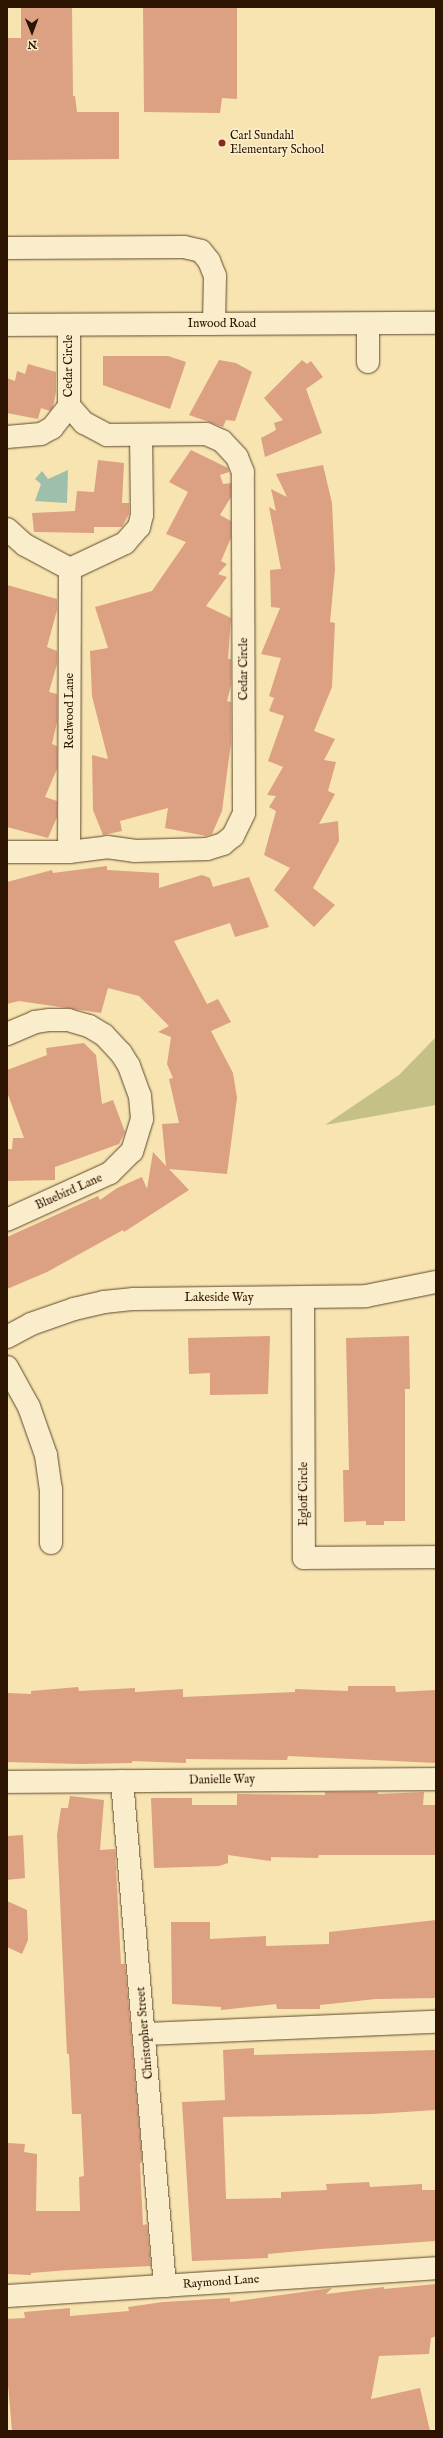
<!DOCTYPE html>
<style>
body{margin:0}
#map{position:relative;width:443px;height:2438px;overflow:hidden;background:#f7e4b1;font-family:"IM FELL English",serif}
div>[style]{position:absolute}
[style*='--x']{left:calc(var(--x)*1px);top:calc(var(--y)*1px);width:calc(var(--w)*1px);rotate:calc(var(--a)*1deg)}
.green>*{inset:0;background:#c5c186}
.water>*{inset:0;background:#9dbfac}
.building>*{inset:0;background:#dca083}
.roads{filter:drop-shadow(0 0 1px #60482c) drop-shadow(0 0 1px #60482c)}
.minor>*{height:22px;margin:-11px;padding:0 11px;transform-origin:11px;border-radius:11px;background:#faedcc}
.dots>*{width:11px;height:11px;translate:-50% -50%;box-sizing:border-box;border:2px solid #faedcc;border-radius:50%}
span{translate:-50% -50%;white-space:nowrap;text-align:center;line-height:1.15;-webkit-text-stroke:3.5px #faedcc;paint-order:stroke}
.poi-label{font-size:12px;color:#2d1400}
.left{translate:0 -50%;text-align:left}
.street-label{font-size:12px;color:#2d1400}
.frame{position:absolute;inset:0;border:8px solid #2d1400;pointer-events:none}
.north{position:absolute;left:12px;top:12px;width:40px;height:40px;-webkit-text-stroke:3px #faedcc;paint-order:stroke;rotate:179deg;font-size:11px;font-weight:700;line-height:16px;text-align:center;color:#2d1400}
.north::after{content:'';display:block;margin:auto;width:14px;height:18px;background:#2d1400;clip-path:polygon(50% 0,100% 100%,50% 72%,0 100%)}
</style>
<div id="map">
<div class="green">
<div style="clip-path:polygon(436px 1037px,436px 1105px,325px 1125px,399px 1075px)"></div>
</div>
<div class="water">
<div style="clip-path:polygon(68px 470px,67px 503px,35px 501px,41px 484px,35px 479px,42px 471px,48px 479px)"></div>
</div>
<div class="building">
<div style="clip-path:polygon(21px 7px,72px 7px,73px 96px,75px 96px,77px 112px,119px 112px,119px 159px,7px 160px,7px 38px,21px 38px)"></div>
<div style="clip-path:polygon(143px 7px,237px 7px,237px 99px,222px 98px,220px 113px,144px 112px)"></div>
<div style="clip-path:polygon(103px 356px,168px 356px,186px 362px,170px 409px,103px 385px)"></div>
<div style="clip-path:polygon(219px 360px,236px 363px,252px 372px,235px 421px,226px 420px,223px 427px,189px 415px)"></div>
<div style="clip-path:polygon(302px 360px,307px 364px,311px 361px,323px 377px,306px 389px,322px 433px,265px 457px,261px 438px,276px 430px,274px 423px,283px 420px,264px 398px)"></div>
<div style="clip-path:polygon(28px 364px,56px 372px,56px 392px,53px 407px,50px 411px,41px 408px,38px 419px,7px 413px,7px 378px,15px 381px,17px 371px,25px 374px)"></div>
<div style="clip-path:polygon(191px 450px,228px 468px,229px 472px,220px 475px,223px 484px,231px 483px,231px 497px,220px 515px,231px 521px,231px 538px,221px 561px,227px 564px,218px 574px,227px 577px,206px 606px,231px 618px,228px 659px,231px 659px,231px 685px,227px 701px,231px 702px,231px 743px,222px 811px,212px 834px,206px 836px,165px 828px,168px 808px,120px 821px,122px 831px,103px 835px,93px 810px,92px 755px,108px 759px,92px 696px,90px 651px,108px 648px,95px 607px,152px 591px,186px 542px,166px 534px,188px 492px,169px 482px)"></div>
<div style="clip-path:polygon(98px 460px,124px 463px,122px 503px,129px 503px,129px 514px,122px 527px,94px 527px,94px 533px,34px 532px,32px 513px,75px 511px,77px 491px,94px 492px)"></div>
<div style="clip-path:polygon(323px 465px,332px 503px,335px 569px,330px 622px,335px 623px,332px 687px,314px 731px,335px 739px,324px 760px,336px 762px,328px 791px,335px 794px,319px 824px,338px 821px,339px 841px,313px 888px,335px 905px,314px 927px,274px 890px,290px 868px,264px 855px,276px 811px,269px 807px,276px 796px,267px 795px,283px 767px,268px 761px,284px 716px,269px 711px,274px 698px,269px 696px,281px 658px,261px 654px,280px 608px,271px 607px,270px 570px,281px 569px,269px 507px,276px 511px,271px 489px,287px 497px,276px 474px)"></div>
<div style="clip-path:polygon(7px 585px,57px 599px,57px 610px,47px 647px,57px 651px,57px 664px,49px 692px,57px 694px,57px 722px,52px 744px,57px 746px,57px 769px,45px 797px,57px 801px,57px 817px,48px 838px,7px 827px)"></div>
<div style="clip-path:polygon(107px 866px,107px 870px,159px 873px,159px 888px,202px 875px,210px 878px,213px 887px,249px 877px,269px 927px,235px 937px,230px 923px,174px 941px,207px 1004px,218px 999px,231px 1022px,211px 1031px,233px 1073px,237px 1098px,227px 1174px,169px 1169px,189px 1190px,124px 1232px,123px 1230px,47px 1272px,7px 1289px,7px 1237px,98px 1196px,100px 1200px,117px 1188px,142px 1177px,147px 1189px,153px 1152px,166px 1166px,162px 1124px,179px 1123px,169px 1079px,173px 1078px,167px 1064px,171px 1037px,158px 1032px,169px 1026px,139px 996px,108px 988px,101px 1013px,19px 1001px,7px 1004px,7px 882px,52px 870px,53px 873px)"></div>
<div style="clip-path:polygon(84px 1043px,96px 1055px,102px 1104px,113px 1100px,125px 1132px,119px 1144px,55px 1167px,55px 1180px,7px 1181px,7px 1149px,12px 1149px,13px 1138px,24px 1138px,7px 1092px,7px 1070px,47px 1055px,46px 1048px)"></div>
<div style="clip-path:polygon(270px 1336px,268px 1394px,210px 1395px,210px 1373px,189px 1374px,188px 1338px)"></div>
<div style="clip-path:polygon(409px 1336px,410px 1389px,405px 1389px,405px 1521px,384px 1521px,384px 1525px,366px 1525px,366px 1521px,344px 1522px,343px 1470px,349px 1470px,346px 1338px)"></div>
<div style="clip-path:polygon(348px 1686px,395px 1686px,396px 1692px,436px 1690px,436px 1763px,288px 1756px,287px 1760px,186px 1759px,186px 1763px,132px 1761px,132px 1763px,81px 1764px,7px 1762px,7px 1693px,31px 1694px,31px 1691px,78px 1687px,79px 1691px,135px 1688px,135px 1692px,183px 1689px,183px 1697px,295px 1692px,295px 1689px,348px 1691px)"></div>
<div style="clip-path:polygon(325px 1792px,378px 1792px,378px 1794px,424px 1792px,423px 1805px,436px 1805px,436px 1855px,319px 1855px,318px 1858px,271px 1857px,271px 1861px,228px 1855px,228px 1863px,219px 1866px,154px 1868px,151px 1798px,192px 1798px,192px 1805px,237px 1805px,237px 1794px,325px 1795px)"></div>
<div style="clip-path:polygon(70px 1796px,104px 1800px,100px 1850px,115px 1849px,121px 1964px,125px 1964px,142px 2159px,140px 2164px,143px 2225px,147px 2224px,151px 2266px,69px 2270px,31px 2273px,31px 2275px,7px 2274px,7px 2143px,25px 2144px,24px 2152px,37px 2154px,36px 2211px,80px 2211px,79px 2177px,84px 2176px,81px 2114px,72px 2114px,69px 2054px,67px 2054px,57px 1835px,61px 1808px,68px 1808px)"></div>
<div style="clip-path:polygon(23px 1835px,25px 1878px,7px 1880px,7px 1836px)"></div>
<div style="clip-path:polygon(7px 1901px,27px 1910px,28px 1940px,22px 1954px,7px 1947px)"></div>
<div style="clip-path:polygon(436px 1920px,436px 1998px,376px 1999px,320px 2005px,320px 2009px,277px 2009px,276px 2004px,221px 2010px,221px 2007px,172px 2004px,171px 1922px,210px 1922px,210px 1939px,266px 1936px,266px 1946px,329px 1944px,329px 1932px)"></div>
<div style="clip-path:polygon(254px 2048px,254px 2055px,436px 2050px,436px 2110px,373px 2114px,223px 2117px,226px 2199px,281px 2198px,281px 2192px,327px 2190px,326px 2184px,369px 2182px,370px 2187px,422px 2184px,422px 2190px,436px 2190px,436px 2241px,321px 2249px,268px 2254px,268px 2258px,192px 2261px,182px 2102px,225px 2100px,223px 2050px)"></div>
<div style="clip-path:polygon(436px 2284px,436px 2336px,431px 2338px,429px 2354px,379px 2356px,371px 2399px,420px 2388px,430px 2431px,12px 2431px,7px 2373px,7px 2319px,25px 2318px,24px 2312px,70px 2308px,70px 2316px,129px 2311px,128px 2307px,163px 2302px,230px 2298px,230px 2302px,332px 2288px,326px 2294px,384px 2287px,384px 2289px)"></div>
</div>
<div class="roads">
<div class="minor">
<div style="--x:7;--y:248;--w:177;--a:-0.3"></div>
<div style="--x:184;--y:247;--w:17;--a:13"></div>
<div style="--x:201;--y:251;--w:13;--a:51"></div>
<div style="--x:209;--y:261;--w:16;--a:68"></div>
<div style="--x:215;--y:276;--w:48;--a:91.2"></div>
<div style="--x:7;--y:325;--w:429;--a:-0.3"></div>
<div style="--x:368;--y:362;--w:38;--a:-90"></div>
<div style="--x:7;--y:437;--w:34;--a:-5"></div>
<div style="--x:41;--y:434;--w:13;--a:-29"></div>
<div style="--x:52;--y:428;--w:28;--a:-52"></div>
<div style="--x:69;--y:406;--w:81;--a:-90"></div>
<div style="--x:7;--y:529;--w:24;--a:42"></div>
<div style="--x:25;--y:545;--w:51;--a:28.1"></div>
<div style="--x:70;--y:569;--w:61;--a:-25.3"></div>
<div style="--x:125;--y:543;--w:21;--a:-49"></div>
<div style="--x:139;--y:527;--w:12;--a:-76"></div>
<div style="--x:142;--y:515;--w:80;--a:-90.7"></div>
<div style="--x:7;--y:852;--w:62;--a:0"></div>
<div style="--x:69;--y:852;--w:38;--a:-7"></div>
<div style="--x:107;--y:847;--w:27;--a:8"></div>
<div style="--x:134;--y:851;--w:73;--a:-1.6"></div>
<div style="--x:207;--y:849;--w:17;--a:-17"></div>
<div style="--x:223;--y:844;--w:13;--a:-39"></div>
<div style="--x:233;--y:836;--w:25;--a:-64"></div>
<div style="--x:244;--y:813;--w:341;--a:-90.2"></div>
<div style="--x:243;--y:472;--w:16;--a:-112"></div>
<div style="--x:237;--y:457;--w:22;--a:-133"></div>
<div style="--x:222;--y:441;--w:17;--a:-156"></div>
<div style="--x:206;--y:434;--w:99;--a:179.4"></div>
<div style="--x:107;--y:435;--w:26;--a:-152"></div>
<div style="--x:84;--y:423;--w:23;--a:-131"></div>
<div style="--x:69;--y:852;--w:283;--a:-89.8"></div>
<div style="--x:7;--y:1034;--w:30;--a:-23"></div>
<div style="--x:35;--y:1022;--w:15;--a:-8"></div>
<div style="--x:50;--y:1020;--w:18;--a:0"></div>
<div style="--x:68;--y:1020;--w:22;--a:16"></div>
<div style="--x:89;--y:1026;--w:17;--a:31"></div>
<div style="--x:104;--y:1035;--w:25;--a:47"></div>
<div style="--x:121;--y:1053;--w:15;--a:58"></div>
<div style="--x:129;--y:1066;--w:32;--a:70"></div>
<div style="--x:140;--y:1096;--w:23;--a:85"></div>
<div style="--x:142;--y:1119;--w:34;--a:107"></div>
<div style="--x:132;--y:1151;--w:31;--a:135"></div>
<div style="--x:110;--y:1173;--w:113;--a:155.5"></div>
<div style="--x:303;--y:1298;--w:260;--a:89.8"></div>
<div style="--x:304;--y:1558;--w:132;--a:-0.4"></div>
<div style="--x:7;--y:1337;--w:27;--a:-28"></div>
<div style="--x:31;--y:1324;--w:46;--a:-19.2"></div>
<div style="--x:74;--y:1309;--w:31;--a:-13"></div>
<div style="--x:104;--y:1302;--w:30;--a:-6"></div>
<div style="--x:134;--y:1299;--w:232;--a:-0.7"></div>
<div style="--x:366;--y:1296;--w:71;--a:-11.3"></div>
<div style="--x:7;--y:1367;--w:46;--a:61.2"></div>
<div style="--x:29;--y:1407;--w:51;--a:70.5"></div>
<div style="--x:46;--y:1455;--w:34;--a:82"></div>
<div style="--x:51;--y:1489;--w:54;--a:90"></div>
<div style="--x:122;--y:1781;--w:507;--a:85.13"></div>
<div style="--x:7;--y:1782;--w:429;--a:-0.4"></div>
<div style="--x:145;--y:2034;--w:291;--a:-2.4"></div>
<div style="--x:7;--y:2296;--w:430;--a:-3.7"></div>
</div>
</div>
<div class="dots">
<div style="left:222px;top:143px;background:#8f2418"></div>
</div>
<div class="poi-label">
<span class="left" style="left:230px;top:143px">Carl Sundahl<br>Elementary School</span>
</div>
<div class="street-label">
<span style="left:222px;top:324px">Inwood Road</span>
<span style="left:69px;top:366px;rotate:-90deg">Cedar Circle</span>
<span style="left:244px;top:669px;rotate:-90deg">Cedar Circle</span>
<span style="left:70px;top:711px;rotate:-90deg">Redwood Lane</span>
<span style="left:69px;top:1192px;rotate:-24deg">Bluebird Lane</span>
<span style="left:219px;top:1298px">Lakeside Way</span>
<span style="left:304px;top:1494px;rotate:-90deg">Egloff Circle</span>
<span style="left:222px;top:1780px;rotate:-1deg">Danielle Way</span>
<span style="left:145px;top:2033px;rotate:-95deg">Christopher Street</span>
<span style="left:221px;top:2282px;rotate:-4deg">Raymond Lane</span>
</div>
<div class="frame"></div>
<div class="north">N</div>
</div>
